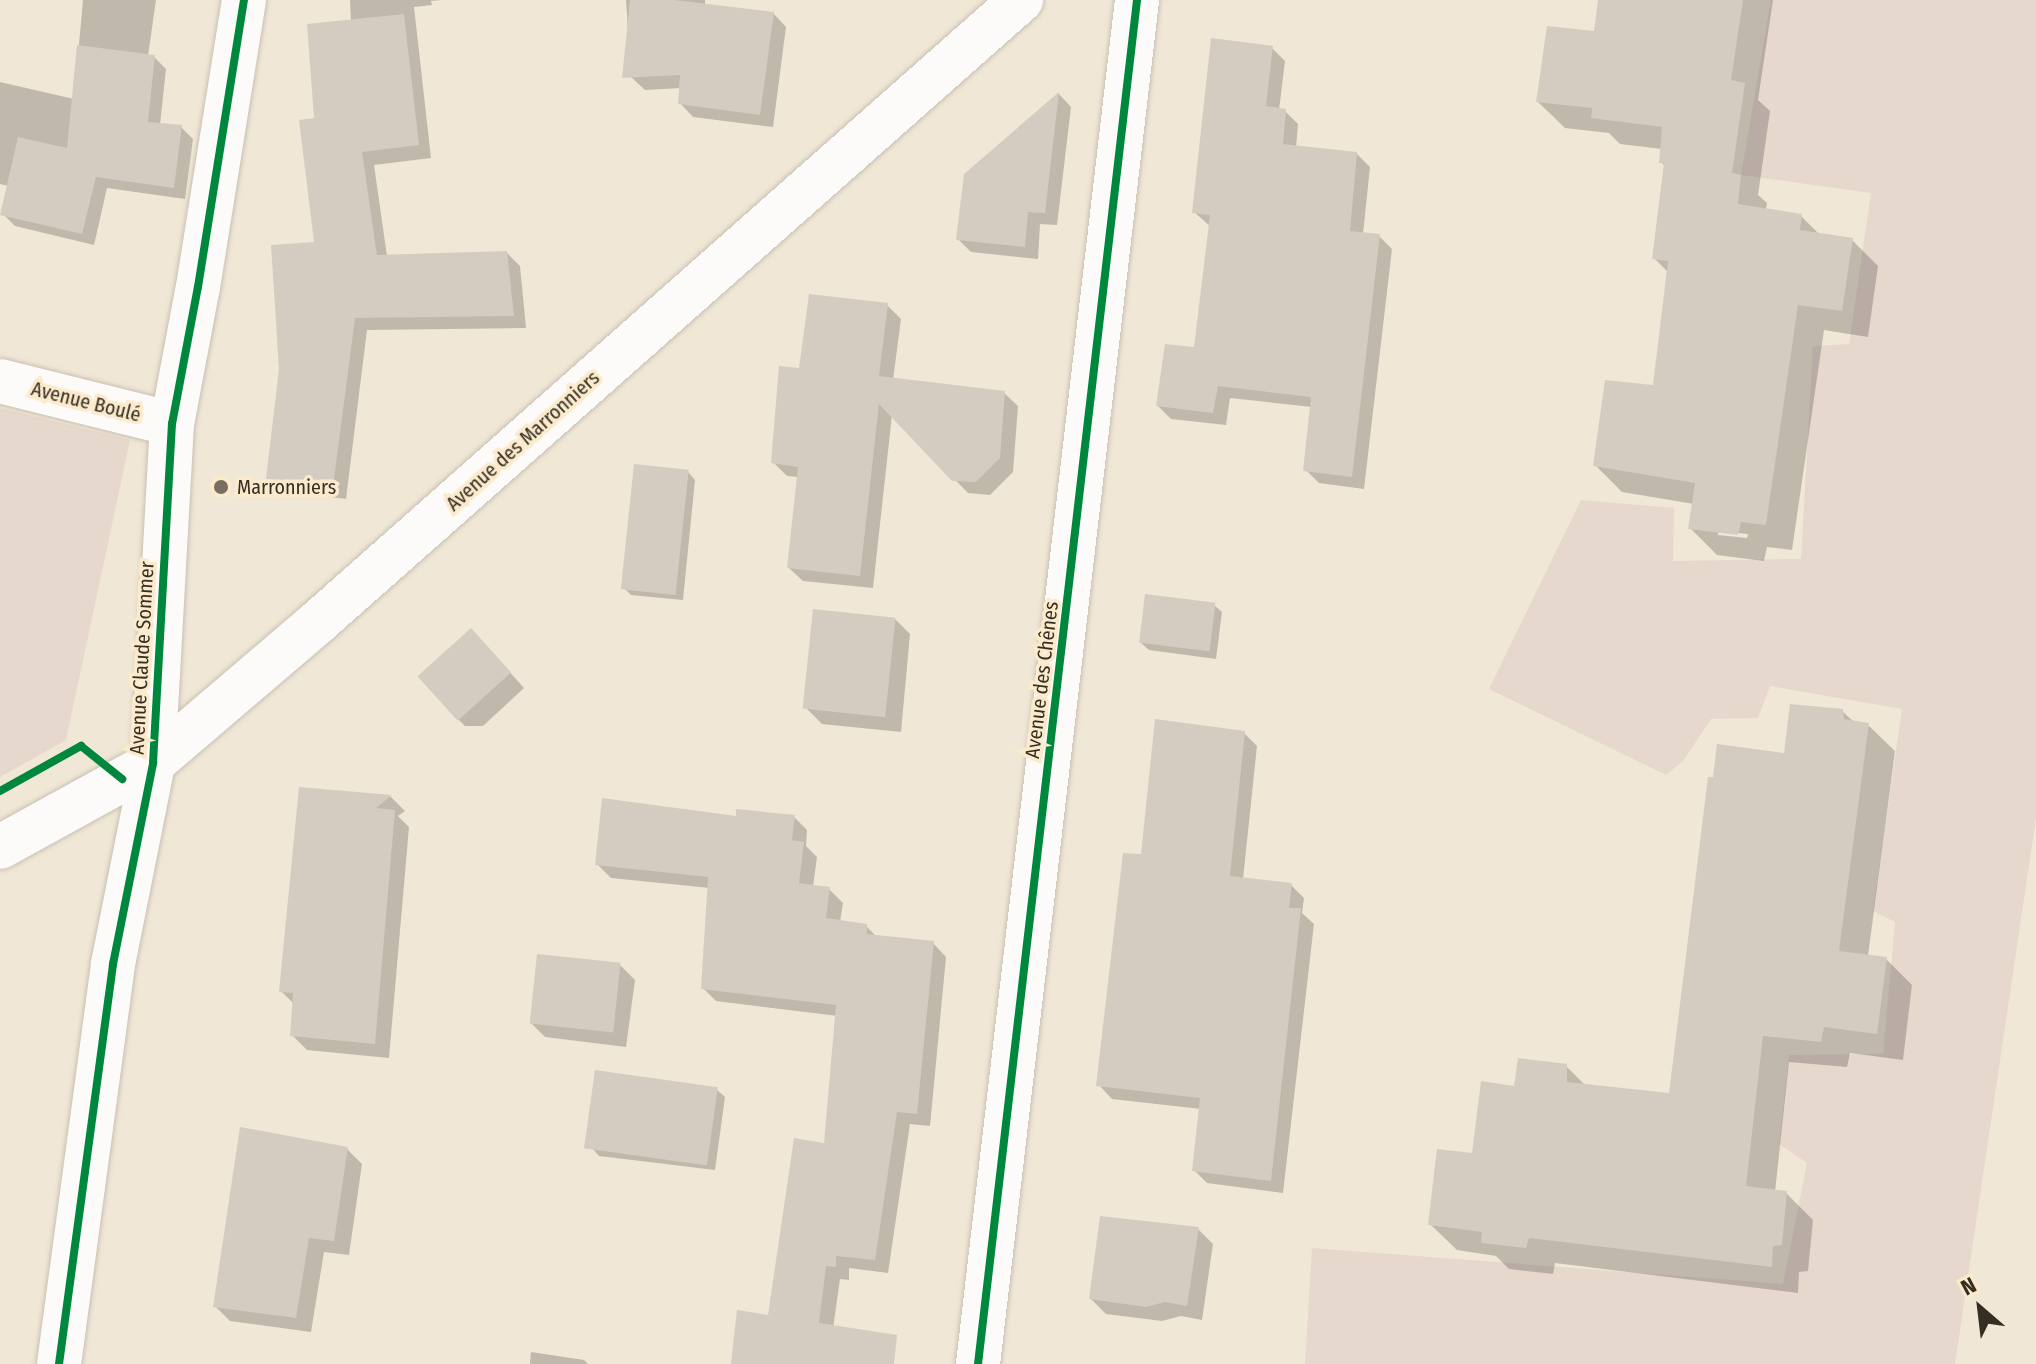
<!DOCTYPE html>
<meta charset="utf-8">
<style>
body{margin:0}
#map{position:relative;width:2036px;height:1364px;overflow:hidden;background:#f0e7d6;font-family:"Fira Sans Condensed",sans-serif}
div>[style]{position:absolute}
[style*='--x']{left:calc(var(--x)*1px);top:calc(var(--y)*1px);width:calc(var(--w)*1px);rotate:calc(var(--a)*1deg)}
.green>*{inset:0;background:#e7d8cd}
.shadow>*{inset:0;background:#0003}
.building>*{inset:0;background:#d4ccc0;transform-origin:0 0}
.roads{filter:drop-shadow(0 0 2px #c8c0b3) drop-shadow(0 0 2px #c8c0b3)}
.minor>*{height:44px;margin:-22px;padding:0 22px;transform-origin:22px;border-radius:22px;background:#fdfbf9}
.cycleway>*{height:8px;margin:-4px;padding:0 4px;transform-origin:4px;border-radius:4px;background:#00873e}
.dots>*{width:22px;height:22px;translate:-50% -50%;box-sizing:border-box;border:4px solid #fbeacc;border-radius:50%}
span{translate:-50% -50%;white-space:nowrap;text-align:center;line-height:1.15;-webkit-text-stroke:7px #fbeacc;paint-order:stroke}
.street-label{font-size:20px;color:#352f23}
.poi-label{font-size:20px;color:#352f23}
.left{translate:0 -50%;text-align:left}
.north{position:absolute;left:1940px;top:1268px;width:80px;height:80px;-webkit-text-stroke:6px #fbeacc;paint-order:stroke;rotate:332deg;font-size:22px;font-weight:700;line-height:32px;text-align:center;color:#352f23}
.north::after{content:'';display:block;margin:auto;width:28px;height:36px;background:#352f23;clip-path:polygon(50% 0,100% 100%,50% 72%,0 100%)}
</style>
<div id="map">
<div class="green">
<div style="clip-path:polygon(1771px 0,2036px 0,2036px 818px,1955px 1364px,1305px 1364px,1312px 1248px,1783px 1284px,1807px 1163px,1779px 1144px,1789px 1055px,1883px 1054px,1895px 922px,1873px 911px,1902px 709px,1770px 686px,1758px 718px,1711px 719px,1683px 761px,1666px 775px,1489px 689px,1581px 500px,1674px 508px,1673px 561px,1801px 559px,1813px 346px,1849px 344px,1871px 193px,1741px 175px)"></div>
<div style="clip-path:polygon(0 408px,130px 440px,66px 740px,0 777px)"></div>
</div>
<div class="shadow">
<div style="clip-path:polygon(83px 0,156px 0,148px 56px,154px 57px,166px 69px,160px 125px,181px 127px,193px 139px,185px 199px,107px 188px,94px 245px,15px 226px,3px 214px,9px 186px,0 184px,0 82px,74px 99px)"></div>
<div style="clip-path:polygon(350px 0,442px 0,431px 1px,432px 5px,414px 7px,431px 158px,374px 165px,387px 256px,507px 253px,520px 266px,526px 328px,367px 330px,346px 499px,281px 491px,268px 478px,316px 244px,316px 120px,351px 21px)"></div>
<div style="clip-path:polygon(626px 0,705px 0,705px 6px,773px 13px,786px 27px,773px 127px,693px 117px,680px 103px,681px 88px,645px 90px,631px 77px)"></div>
<div style="clip-path:polygon(evenodd,1600px 0,1773px 0,1758px 100px,1770px 111px,1758px 195px,1767px 203px,1766px 210px,1801px 216px,1820px 235px,1852px 240px,1878px 266px,1868px 337px,1824px 330px,1792px 550px,1767px 547px,1764px 561px,1717px 555px,1691px 529px,1694px 504px,1622px 492px,1595px 465px,1654px 387px,1669px 273px,1654px 258px,1665px 166px,1661px 162px,1662px 149px,1620px 144px,1609px 133px,1565px 128px,1538px 102px,1595px 34px,1600px 0,1718px 531px,1748px 534px,1747px 538px,1718px 535px,1718px 531px)"></div>
<div style="clip-path:polygon(1272px 48px,1285px 61px,1279px 110px,1285px 111px,1298px 124px,1296px 148px,1357px 154px,1370px 167px,1363px 234px,1379px 236px,1392px 249px,1364px 489px,1319px 483px,1306px 470px,1312px 407px,1230px 398px,1226px 425px,1171px 419px,1158px 406px,1196px 349px,1210px 226px,1194px 212px)"></div>
<div style="clip-path:polygon(1059px 94px,1071px 107px,1057px 225px,1040px 224px,1038px 259px,971px 252px,958px 239px,966px 175px)"></div>
<div style="clip-path:polygon(887px 305px,901px 319px,893px 380px,1004px 393px,1018px 406px,1013px 472px,990px 495px,968px 493px,892px 415px,873px 588px,803px 581px,789px 568px,798px 477px,787px 476px,773px 462px,801px 370px)"></div>
<div style="clip-path:polygon(688px 472px,695px 480px,683px 600px,631px 595px,624px 588px)"></div>
<div style="clip-path:polygon(1214px 605px,1222px 612px,1216px 659px,1149px 650px,1141px 643px)"></div>
<div style="clip-path:polygon(895px 619px,910px 634px,901px 732px,822px 724px,807px 709px)"></div>
<div style="clip-path:polygon(485px 645px,524px 688px,483px 726px,465px 726px,450px 711px)"></div>
<div style="clip-path:polygon(1842px 711px,1854px 722px,1868px 725px,1895px 751px,1868px 956px,1886px 959px,1912px 985px,1903px 1060px,1850px 1053px,1847px 1067px,1789px 1062px,1775px 1192px,1786px 1193px,1813px 1220px,1808px 1271px,1799px 1272px,1798px 1293px,1555px 1263px,1553px 1274px,1509px 1269px,1496px 1256px,1457px 1250px,1430px 1224px,1515px 1089px,1566px 1066px,1586px 1086px,1671px 1095px,1785px 755px)"></div>
<div style="clip-path:polygon(1244px 733px,1257px 746px,1243px 879px,1291px 885px,1304px 898px,1302px 913px,1314px 924px,1283px 1193px,1207px 1183px,1194px 1170px,1201px 1109px,1112px 1099px,1099px 1085px,1143px 857px)"></div>
<div style="clip-path:polygon(301px 789px,391px 797px,405px 811px,398px 816px,409px 827px,389px 1058px,307px 1050px,292px 1035px,294px 1004px,281px 991px)"></div>
<div style="clip-path:polygon(794px 817px,807px 830px,806px 846px,817px 857px,813px 887px,829px 889px,843px 903px,840px 922px,866px 926px,877px 937px,933px 943px,946px 957px,930px 1126px,910px 1124px,888px 1273px,849px 1268px,849px 1280px,840px 1279px,828px 1364px,733px 1364px,770px 1317px,826px 1145px,838px 1016px,716px 1001px,703px 988px,710px 888px,611px 878px,597px 864px,737px 819px)"></div>
<div style="clip-path:polygon(620px 965px,635px 980px,626px 1047px,545px 1037px,530px 1022px)"></div>
<div style="clip-path:polygon(717px 1090px,725px 1097px,715px 1170px,599px 1156px,592px 1148px)"></div>
<div style="clip-path:polygon(347px 1149px,362px 1164px,349px 1255px,324px 1252px,311px 1332px,230px 1321px,215px 1306px)"></div>
<div style="clip-path:polygon(1198px 1229px,1213px 1244px,1202px 1320px,1181px 1316px,1162px 1321px,1106px 1314px,1091px 1299px)"></div>
<div style="clip-path:polygon(531px 1352px,584px 1360px,588px 1364px,530px 1364px)"></div>
</div>
<div class="building">
<div style="clip-path:polygon(630px 0,674px 0,774px 12px,760px 115px,678px 104px,680px 75px,622px 78px)"></div>
<div style="clip-path:polygon(1598px 0,1743px 0,1731px 80px,1745px 83px,1732px 173px,1741px 175px,1738px 204px,1802px 214px,1800px 230px,1853px 238px,1842px 311px,1798px 305px,1766px 525px,1741px 522px,1738px 535px,1688px 529px,1695px 483px,1593px 466px,1605px 380px,1653px 385px,1668px 261px,1652px 259px,1664px 163px,1659px 163px,1662px 127px,1591px 118px,1592px 108px,1536px 102px,1547px 26px,1594px 31px)"></div>
<div style="clip-path:polygon(404px 14px,419px 145px,362px 152px,377px 255px,507px 251px,514px 316px,355px 318px,333px 487px,266px 479px,279px 369px,271px 245px,314px 242px,299px 120px,314px 118px,307px 24px)"></div>
<div style="clip-path:polygon(1211px 38px,1273px 46px,1266px 106px,1286px 109px,1283px 144px,1357px 152px,1350px 231px,1380px 234px,1352px 477px,1303px 471px,1311px 397px,1218px 386px,1213px 413px,1156px 406px,1165px 344px,1194px 347px,1210px 215px,1192px 213px)"></div>
<div style="clip-path:polygon(77px 45px,155px 55px,148px 122px,182px 125px,174px 188px,96px 177px,82px 234px,0 215px,18px 137px,67px 148px)"></div>
<div style="clip-path:polygon(1059px 92px,1045px 213px,1028px 212px,1025px 247px,956px 240px,964px 174px)"></div>
<div style="clip-path:polygon(809px 294px,888px 303px,879px 376px,1005px 391px,1000px 458px,976px 482px,952px 481px,879px 404px,860px 576px,787px 568px,798px 467px,771px 463px,779px 366px,799px 368px)"></div>
<div style="left:634px;top:464px;width:55px;height:126px;rotate:6deg"></div>
<div style="left:1145px;top:594px;width:71px;height:49px;rotate:7deg"></div>
<div style="left:813px;top:609px;width:83px;height:100px;rotate:6deg"></div>
<div style="left:471px;top:628px;width:60px;height:72px;rotate:48deg"></div>
<div style="clip-path:polygon(1790px 704px,1843px 709px,1844px 719px,1869px 723px,1839px 951px,1887px 957px,1877px 1034px,1824px 1027px,1821px 1042px,1763px 1036px,1746px 1186px,1787px 1191px,1782px 1245px,1773px 1246px,1772px 1267px,1529px 1238px,1526px 1248px,1481px 1243px,1482px 1232px,1428px 1225px,1437px 1149px,1472px 1153px,1481px 1081px,1514px 1086px,1518px 1058px,1567px 1064px,1567px 1082px,1669px 1093px,1708px 777px,1713px 777px,1717px 744px,1784px 753px)"></div>
<div style="clip-path:polygon(1155px 719px,1245px 731px,1230px 876px,1292px 883px,1289px 908px,1301px 908px,1271px 1181px,1192px 1171px,1200px 1098px,1096px 1086px,1123px 853px,1141px 854px)"></div>
<div style="clip-path:polygon(299px 787px,392px 795px,376px 808px,395px 810px,375px 1044px,290px 1036px,293px 993px,279px 992px)"></div>
<div style="clip-path:polygon(602px 798px,736px 816px,736px 809px,795px 815px,792px 840px,804px 842px,799px 883px,830px 887px,826px 918px,867px 924px,867px 934px,934px 941px,917px 1114px,897px 1112px,875px 1260px,836px 1256px,836px 1267px,826px 1266px,819px 1323px,897px 1335px,894px 1364px,731px 1364px,737px 1310px,768px 1315px,794px 1138px,824px 1143px,836px 1005px,701px 989px,708px 877px,595px 865px)"></div>
<div style="left:537px;top:954px;width:84px;height:70px;rotate:6deg"></div>
<div style="left:595px;top:1070px;width:124px;height:79px;rotate:8deg"></div>
<div style="clip-path:polygon(240px 1127px,348px 1147px,334px 1241px,309px 1238px,296px 1318px,213px 1307px)"></div>
<div style="clip-path:polygon(1100px 1216px,1199px 1227px,1187px 1306px,1165px 1302px,1146px 1307px,1089px 1299px)"></div>
</div>
<div class="roads">
<div class="minor">
<div style="--x:0;--y:381;--w:177;--a:14"></div>
<div style="--x:0;--y:847;--w:175;--a:-28.8"></div>
<div style="--x:153;--y:763;--w:217;--a:-40.5"></div>
<div style="--x:318;--y:622;--w:939;--a:-41.5"></div>
<div style="--x:59;--y:1364;--w:404;--a:-82.3"></div>
<div style="--x:113;--y:964;--w:205;--a:-78.7"></div>
<div style="--x:153;--y:763;--w:340;--a:-86.8"></div>
<div style="--x:172;--y:424;--w:139;--a:-79.3"></div>
<div style="--x:198;--y:287;--w:291;--a:-80.9"></div>
<div style="--x:978;--y:1364;--w:1373;--a:-83.35"></div>
</div>
</div>
<div class="cycleway">
<div style="--x:0;--y:791;--w:93;--a:-29.1"></div>
<div style="--x:81;--y:746;--w:53;--a:38.8"></div>
<div style="--x:59;--y:1364;--w:404;--a:-82.3"></div>
<div style="--x:113;--y:964;--w:205;--a:-78.7"></div>
<div style="--x:153;--y:763;--w:340;--a:-86.8"></div>
<div style="--x:172;--y:424;--w:139;--a:-79.3"></div>
<div style="--x:198;--y:287;--w:291;--a:-80.9"></div>
<div style="--x:978;--y:1364;--w:1373;--a:-83.35"></div>
</div>
<div class="dots">
<div style="left:221px;top:487px;background:#766f62"></div>
</div>
<div class="street-label">
<span style="left:86px;top:402px;rotate:14deg">Avenue Boulé</span>
<span style="left:523px;top:441px;rotate:-42deg">Avenue des Marronniers</span>
<span style="left:142px;top:658px;rotate:-87deg">Avenue Claude Sommer</span>
<span style="left:1042px;top:680px;rotate:-83deg">Avenue des Chênes</span>
</div>
<div class="poi-label">
<span class="left" style="left:237px;top:487px">Marronniers</span>
</div>
<div class="north">N</div>
</div>
